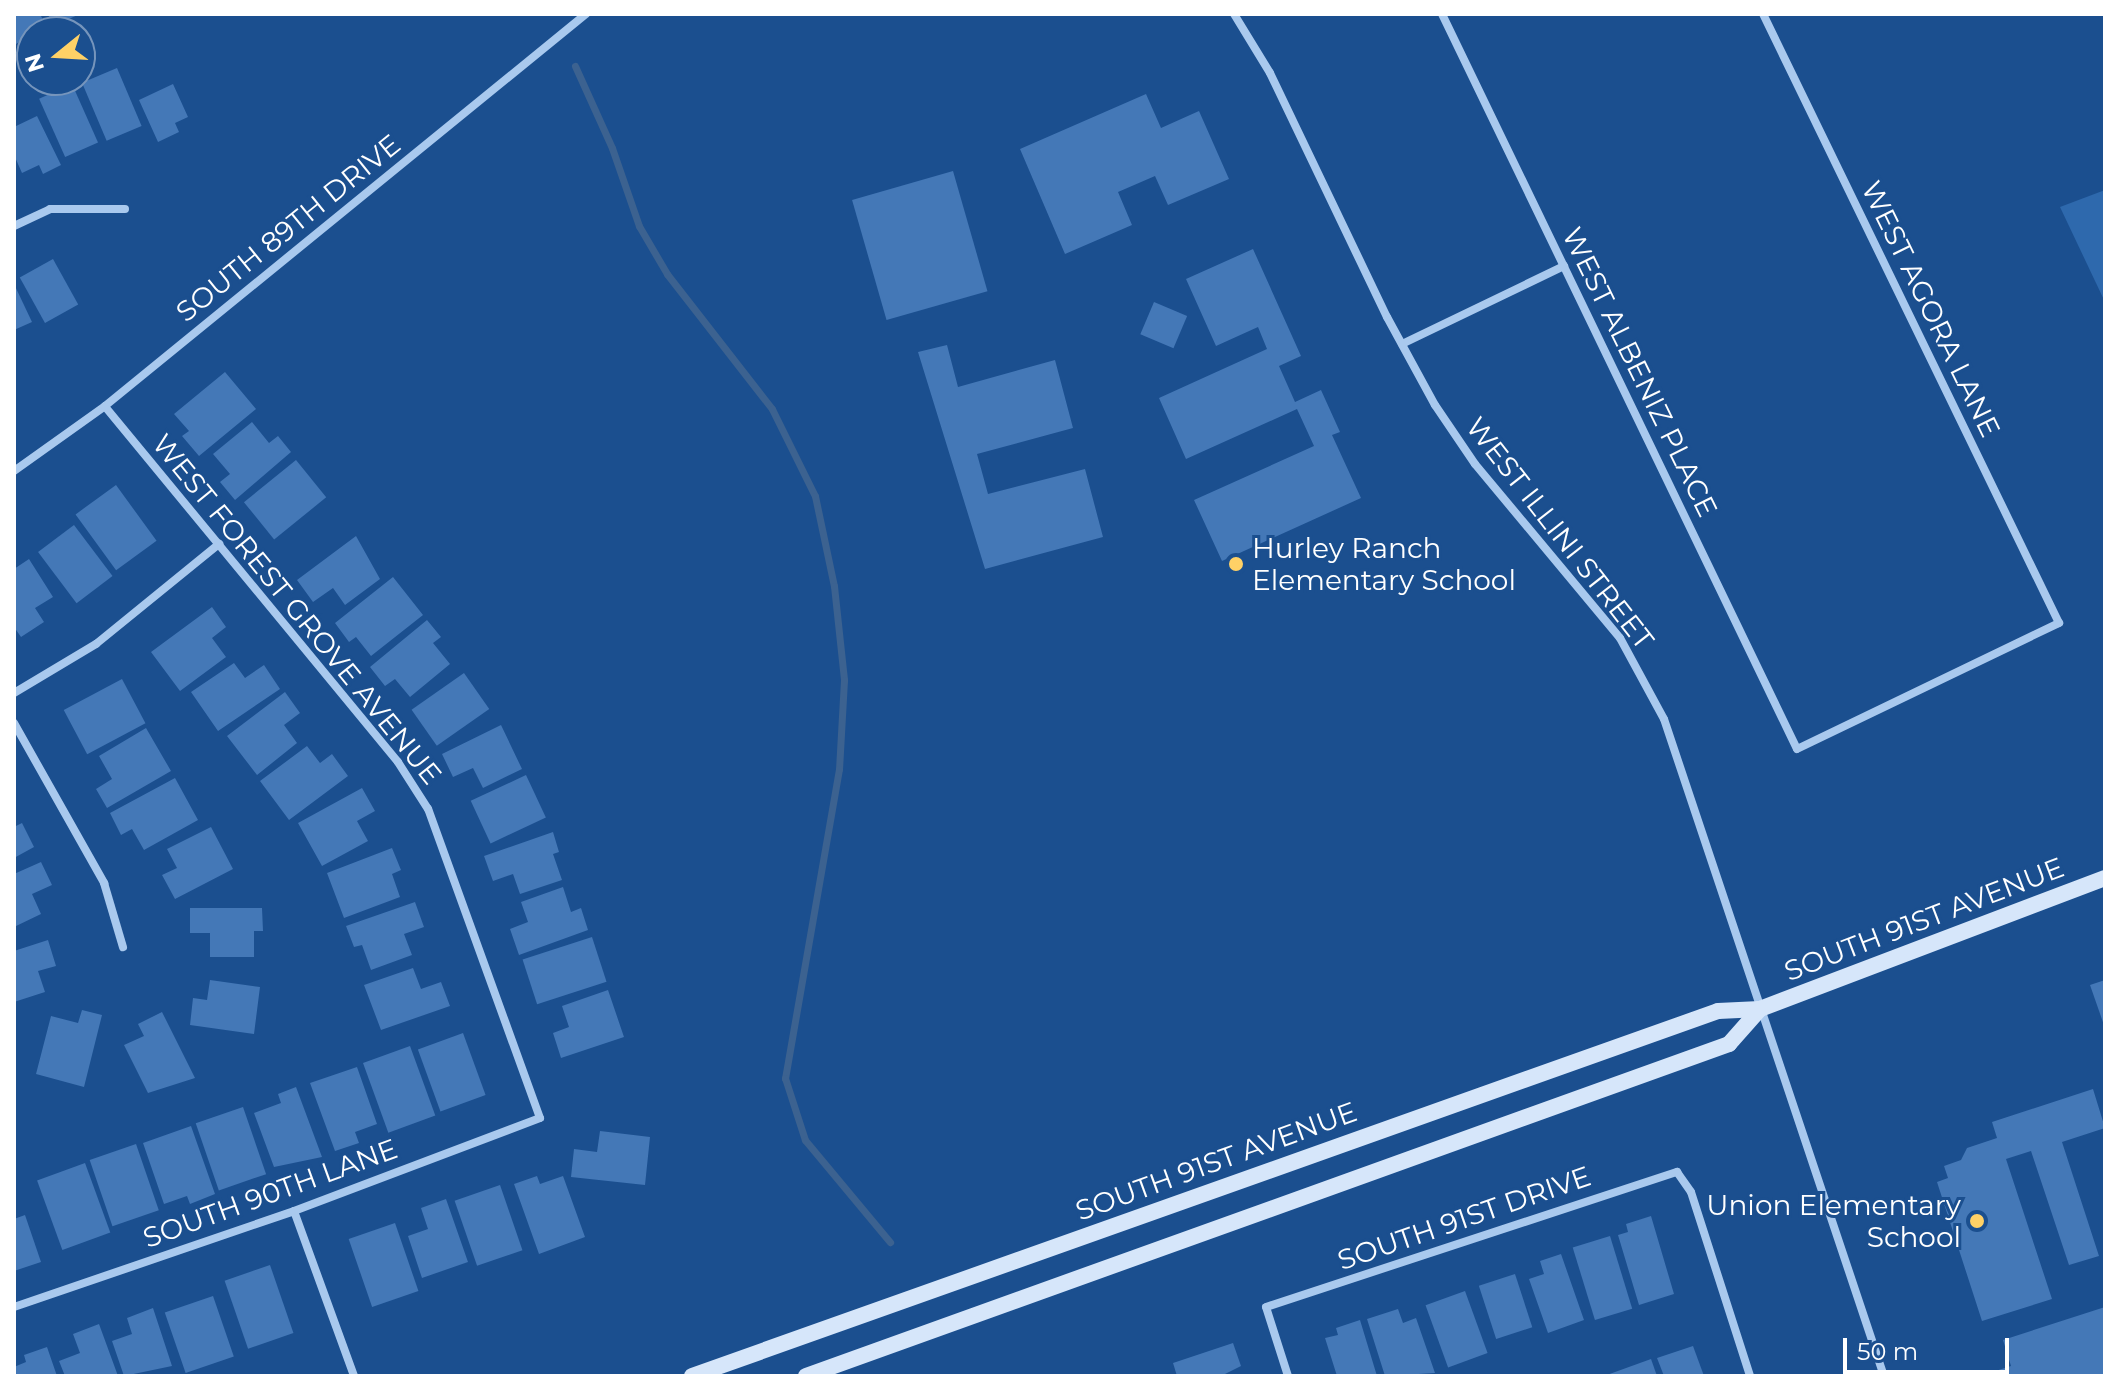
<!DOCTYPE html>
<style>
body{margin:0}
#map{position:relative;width:2119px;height:1390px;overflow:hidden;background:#1b4f8f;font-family:Montserrat,sans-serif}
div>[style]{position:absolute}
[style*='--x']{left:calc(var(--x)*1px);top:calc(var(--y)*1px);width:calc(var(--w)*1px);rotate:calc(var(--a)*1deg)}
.green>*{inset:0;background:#2e69ad}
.stream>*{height:7px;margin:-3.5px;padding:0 3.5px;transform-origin:3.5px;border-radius:3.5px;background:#3c6290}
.building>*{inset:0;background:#4478b7;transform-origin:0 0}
.minor>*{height:8px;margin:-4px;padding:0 4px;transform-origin:4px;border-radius:4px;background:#a9c9ee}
.secondary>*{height:16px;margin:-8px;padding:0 8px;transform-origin:8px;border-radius:8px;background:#d6e6fa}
.dots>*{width:22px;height:22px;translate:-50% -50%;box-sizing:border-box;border:4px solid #1b4f8f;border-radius:50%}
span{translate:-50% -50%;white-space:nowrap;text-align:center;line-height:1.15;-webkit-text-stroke:6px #1b4f8f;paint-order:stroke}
.street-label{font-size:28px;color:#fff}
.poi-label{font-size:28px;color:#fff}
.left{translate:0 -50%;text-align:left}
.right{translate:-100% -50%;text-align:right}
.frame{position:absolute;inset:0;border:16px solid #fff;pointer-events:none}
.north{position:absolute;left:16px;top:16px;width:80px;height:80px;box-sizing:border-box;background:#1b4f8f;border:2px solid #7695bc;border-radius:50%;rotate:252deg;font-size:22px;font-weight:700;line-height:32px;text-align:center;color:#fff}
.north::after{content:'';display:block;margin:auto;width:28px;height:36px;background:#ffd166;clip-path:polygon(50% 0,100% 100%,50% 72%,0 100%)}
.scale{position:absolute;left:1843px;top:1338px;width:166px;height:36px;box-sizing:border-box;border:4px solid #fff;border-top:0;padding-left:10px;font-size:24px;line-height:28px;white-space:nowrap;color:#fff;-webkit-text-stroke:6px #1b4f8f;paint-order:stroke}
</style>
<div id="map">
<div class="green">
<div style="clip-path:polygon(2105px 190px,2105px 302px,2060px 207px)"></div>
</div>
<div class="stream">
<div style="--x:575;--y:66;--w:90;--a:65.7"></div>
<div style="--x:612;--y:148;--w:83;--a:70.9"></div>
<div style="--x:639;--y:226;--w:56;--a:59.7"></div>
<div style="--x:667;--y:274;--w:171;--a:52.1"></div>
<div style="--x:772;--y:409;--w:97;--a:63.7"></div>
<div style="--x:815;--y:496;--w:92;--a:78.1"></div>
<div style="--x:834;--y:586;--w:95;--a:83.9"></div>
<div style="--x:844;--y:680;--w:89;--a:93.2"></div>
<div style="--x:839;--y:769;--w:314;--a:99.9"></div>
<div style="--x:785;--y:1078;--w:65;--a:72.1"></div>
<div style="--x:805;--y:1140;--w:133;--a:50.2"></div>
</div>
<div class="building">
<div style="clip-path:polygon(14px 14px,40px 14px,47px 28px,14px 45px)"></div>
<div style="clip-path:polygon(48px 14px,80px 14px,53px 26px)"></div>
<div style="left:117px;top:68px;width:63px;height:38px;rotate:67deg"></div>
<div style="left:72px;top:84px;width:64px;height:36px;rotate:66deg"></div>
<div style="clip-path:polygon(173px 84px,188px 117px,175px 123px,179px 132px,158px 142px,139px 100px)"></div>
<div style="clip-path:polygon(1146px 94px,1161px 128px,1199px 111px,1229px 179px,1168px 205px,1155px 176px,1118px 192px,1132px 225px,1065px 254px,1020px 149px)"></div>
<div style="clip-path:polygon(37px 116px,61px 165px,43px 174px,39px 165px,22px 173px,14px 155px,14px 127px)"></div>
<div style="left:953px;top:171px;width:125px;height:105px;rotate:74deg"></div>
<div style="clip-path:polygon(1253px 249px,1301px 356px,1279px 366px,1295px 402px,1321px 390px,1340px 432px,1332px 435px,1361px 498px,1222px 561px,1194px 500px,1314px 446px,1297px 409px,1186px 459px,1159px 398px,1267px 349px,1258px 327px,1216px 346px,1186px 279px)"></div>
<div style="left:53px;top:259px;width:52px;height:38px;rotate:61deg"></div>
<div style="clip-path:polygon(14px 284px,32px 322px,14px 330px)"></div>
<div style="left:1154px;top:302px;width:36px;height:35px;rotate:23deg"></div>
<div style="clip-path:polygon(947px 345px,958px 387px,1055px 360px,1073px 428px,977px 454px,988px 494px,1085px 469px,1103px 537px,985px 569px,918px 352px)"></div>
<div style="clip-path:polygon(225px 372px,256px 409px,199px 456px,182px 436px,189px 431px,174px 414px)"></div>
<div style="clip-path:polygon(252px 422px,269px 443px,278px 436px,291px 452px,235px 500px,220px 482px,230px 474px,213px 454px)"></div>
<div style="left:296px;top:460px;width:48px;height:67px;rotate:51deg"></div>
<div style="left:116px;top:485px;width:69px;height:50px;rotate:54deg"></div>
<div style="left:74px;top:525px;width:64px;height:45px;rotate:53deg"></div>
<div style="clip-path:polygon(356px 536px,380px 579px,345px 605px,333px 588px,313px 602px,297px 580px)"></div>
<div style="clip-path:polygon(29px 559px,53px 597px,35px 608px,44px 622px,21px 637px,14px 627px,14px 569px)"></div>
<div style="clip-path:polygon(393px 577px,423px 615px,371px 656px,356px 637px,349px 642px,335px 623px)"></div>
<div style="clip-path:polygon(212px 607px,226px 627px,212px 638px,226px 657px,180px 691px,151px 652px)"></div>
<div style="clip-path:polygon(427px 620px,441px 637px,433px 643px,450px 664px,410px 697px,395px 679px,385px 686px,370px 667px)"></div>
<div style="clip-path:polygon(234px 663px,245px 678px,264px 665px,280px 689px,218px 731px,191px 692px)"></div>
<div style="left:464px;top:673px;width:44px;height:64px;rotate:55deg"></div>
<div style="left:122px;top:679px;width:50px;height:66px;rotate:62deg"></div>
<div style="clip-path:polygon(285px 692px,300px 713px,284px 725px,297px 743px,257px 775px,227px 736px)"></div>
<div style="clip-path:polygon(501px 725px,522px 769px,483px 788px,473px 768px,453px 777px,442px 754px)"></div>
<div style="clip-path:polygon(146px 728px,171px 771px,107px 808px,96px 789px,112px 779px,99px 756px)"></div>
<div style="clip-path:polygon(307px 746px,320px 763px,332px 754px,348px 776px,289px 820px,260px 781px)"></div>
<div style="left:526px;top:775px;width:47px;height:61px;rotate:65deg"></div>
<div style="clip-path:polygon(175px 778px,198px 820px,144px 850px,132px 829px,121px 835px,110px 813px)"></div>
<div style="clip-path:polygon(362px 788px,375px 811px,357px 821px,368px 841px,322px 866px,298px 823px)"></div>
<div style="clip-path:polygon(22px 823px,34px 847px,14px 858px,14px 827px)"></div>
<div style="clip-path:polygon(211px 827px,233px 869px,175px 899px,162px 875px,177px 868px,167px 849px)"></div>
<div style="clip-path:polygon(553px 832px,559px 852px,553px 854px,562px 880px,520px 894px,513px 874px,493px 881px,484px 856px)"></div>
<div style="clip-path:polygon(392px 848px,401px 870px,392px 874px,400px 897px,344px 918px,327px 873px)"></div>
<div style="clip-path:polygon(41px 862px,52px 885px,32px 894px,41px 914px,14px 927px,14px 874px)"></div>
<div style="clip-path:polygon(563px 887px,571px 912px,581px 908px,588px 930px,519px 955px,510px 929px,528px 922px,521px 902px)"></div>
<div style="clip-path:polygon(415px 902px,424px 927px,404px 934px,412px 955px,371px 970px,362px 945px,354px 947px,346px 926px)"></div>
<div style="clip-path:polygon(190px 908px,262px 908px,263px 931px,254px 931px,254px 957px,210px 957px,210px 933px,190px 933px)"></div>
<div style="left:592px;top:937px;width:47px;height:73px;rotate:72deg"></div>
<div style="clip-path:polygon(48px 940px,56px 966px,38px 971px,45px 992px,14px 1002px,14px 951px)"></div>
<div style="clip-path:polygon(413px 968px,421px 989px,441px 982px,450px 1006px,381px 1030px,364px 985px)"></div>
<div style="clip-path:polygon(210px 980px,260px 987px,254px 1034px,190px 1025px,193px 998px,207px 1000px)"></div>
<div style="clip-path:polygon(2105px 980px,2105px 1028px,2090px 985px)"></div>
<div style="clip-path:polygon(608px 990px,624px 1037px,561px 1058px,553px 1033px,569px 1027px,562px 1006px)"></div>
<div style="clip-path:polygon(82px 1010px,102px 1015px,84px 1087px,36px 1074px,51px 1016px,78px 1023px)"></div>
<div style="clip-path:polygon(162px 1012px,195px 1078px,148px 1093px,124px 1045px,144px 1036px,138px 1024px)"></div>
<div style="left:463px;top:1033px;width:66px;height:48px;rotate:70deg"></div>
<div style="left:410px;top:1046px;width:74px;height:50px;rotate:70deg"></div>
<div style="clip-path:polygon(357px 1067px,377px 1124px,355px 1132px,359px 1143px,335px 1151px,310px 1083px)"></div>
<div style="clip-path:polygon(296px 1087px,322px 1157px,274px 1167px,254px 1113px,281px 1103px,278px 1094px)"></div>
<div style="clip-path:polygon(2093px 1089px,2105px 1128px,2062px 1142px,2099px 1256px,2069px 1265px,2031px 1151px,2006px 1159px,2052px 1299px,1982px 1321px,1937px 1182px,1948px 1178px,1944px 1166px,1961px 1160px,1967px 1148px,1997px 1138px,1992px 1122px)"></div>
<div style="left:243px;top:1107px;width:71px;height:50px;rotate:71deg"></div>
<div style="clip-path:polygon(191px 1126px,215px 1194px,190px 1204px,187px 1196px,164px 1204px,143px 1143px)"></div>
<div style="clip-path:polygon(600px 1131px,650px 1137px,645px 1185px,571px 1177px,574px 1149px,597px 1152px)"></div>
<div style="left:136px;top:1144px;width:70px;height:49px;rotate:71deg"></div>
<div style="left:85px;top:1163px;width:74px;height:51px;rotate:70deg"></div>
<div style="clip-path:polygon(537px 1176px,540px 1184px,563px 1176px,585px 1237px,539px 1254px,514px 1184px)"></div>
<div style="left:500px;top:1185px;width:69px;height:48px;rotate:71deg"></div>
<div style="clip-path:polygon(446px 1199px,468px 1262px,422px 1278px,408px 1236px,428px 1229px,421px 1208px)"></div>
<div style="clip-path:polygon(25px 1215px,41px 1262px,14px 1271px,14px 1219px)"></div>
<div style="clip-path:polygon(1651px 1216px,1674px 1294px,1639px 1305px,1618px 1235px,1628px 1232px,1626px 1224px)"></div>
<div style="left:395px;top:1223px;width:72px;height:49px;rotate:71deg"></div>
<div style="left:1610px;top:1236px;width:76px;height:39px;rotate:73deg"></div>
<div style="clip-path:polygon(1561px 1254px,1584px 1320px,1548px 1333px,1529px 1279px,1544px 1274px,1540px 1261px)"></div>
<div style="left:270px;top:1265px;width:72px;height:48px;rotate:71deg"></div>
<div style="left:1515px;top:1274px;width:56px;height:38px;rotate:72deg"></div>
<div style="left:1465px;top:1291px;width:66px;height:42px;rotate:70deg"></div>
<div style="left:213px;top:1296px;width:64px;height:51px;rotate:71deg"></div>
<div style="clip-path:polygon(2105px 1307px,2105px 1376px,1980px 1376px,2011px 1366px,2003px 1340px)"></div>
<div style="clip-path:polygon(153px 1308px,172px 1366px,124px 1376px,112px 1341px,132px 1334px,127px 1318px)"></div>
<div style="clip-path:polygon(1398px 1309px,1403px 1323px,1416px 1318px,1435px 1373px,1385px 1376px,1367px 1319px)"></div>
<div style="clip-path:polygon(1360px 1320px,1377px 1376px,1337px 1376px,1325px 1338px,1338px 1335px,1336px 1328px)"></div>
<div style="clip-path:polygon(99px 1324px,118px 1376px,65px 1376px,59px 1361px,80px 1353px,73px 1334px)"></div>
<div style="clip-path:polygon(1233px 1343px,1241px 1366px,1221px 1376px,1177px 1376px,1173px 1363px)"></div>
<div style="clip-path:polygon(1693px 1346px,1704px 1376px,1664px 1376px,1657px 1358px)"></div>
<div style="clip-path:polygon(47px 1347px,57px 1376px,14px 1376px,14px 1367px,26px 1362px,24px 1355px)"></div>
<div style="clip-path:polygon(1651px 1359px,1657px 1376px,1604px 1376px)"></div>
</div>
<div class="minor">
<div style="--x:1234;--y:14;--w:69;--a:58.6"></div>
<div style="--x:1270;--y:73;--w:271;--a:64.4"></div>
<div style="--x:1387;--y:317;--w:100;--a:61.4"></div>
<div style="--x:1435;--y:405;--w:71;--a:55.9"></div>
<div style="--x:1475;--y:464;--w:226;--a:50.2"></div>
<div style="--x:1620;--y:638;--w:92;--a:61.5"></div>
<div style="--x:1664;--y:719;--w:693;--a:71.49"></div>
<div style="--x:1442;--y:14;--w:816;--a:64.22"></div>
<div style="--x:1797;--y:749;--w:291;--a:-25.7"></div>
<div style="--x:2059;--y:623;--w:677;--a:-115.92"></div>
<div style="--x:14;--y:226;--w:40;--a:-25"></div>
<div style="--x:50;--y:209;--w:75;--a:0"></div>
<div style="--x:1402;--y:344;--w:180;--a:-25.7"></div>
<div style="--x:14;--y:471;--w:112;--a:-35.5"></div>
<div style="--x:105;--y:406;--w:621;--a:-39.18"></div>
<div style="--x:14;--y:693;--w:96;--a:-30.9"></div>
<div style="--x:96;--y:644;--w:159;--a:-39.1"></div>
<div style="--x:14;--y:723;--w:184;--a:60.6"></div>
<div style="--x:104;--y:883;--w:67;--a:73.5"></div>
<div style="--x:294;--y:1211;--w:176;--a:70"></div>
<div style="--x:14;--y:1307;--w:296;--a:-18.9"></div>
<div style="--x:294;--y:1211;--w:263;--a:-20.7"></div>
<div style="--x:540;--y:1118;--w:329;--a:-109.9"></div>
<div style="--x:428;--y:809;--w:56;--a:-122.6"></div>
<div style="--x:398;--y:762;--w:461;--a:-129.5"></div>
<div style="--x:1288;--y:1376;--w:72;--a:-107.7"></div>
<div style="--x:1266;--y:1307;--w:433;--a:-18.2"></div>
<div style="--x:1677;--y:1172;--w:24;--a:55"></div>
<div style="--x:1691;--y:1192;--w:193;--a:72.2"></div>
</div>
<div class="secondary">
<div style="--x:692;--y:1376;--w:1089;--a:-19.58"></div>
<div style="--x:1718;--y:1011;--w:42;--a:-2.7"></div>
<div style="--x:1760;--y:1009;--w:369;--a:-20.8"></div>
<div style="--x:806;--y:1376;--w:981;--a:-19.78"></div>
<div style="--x:1729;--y:1044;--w:47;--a:-48.5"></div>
</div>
<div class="dots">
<div style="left:1236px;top:564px;background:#ffd166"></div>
<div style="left:1977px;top:1221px;background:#ffd166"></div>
</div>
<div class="street-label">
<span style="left:288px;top:228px;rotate:-39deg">SOUTH 89TH DRIVE</span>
<span style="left:1931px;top:309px;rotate:64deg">WEST AGORA LANE</span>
<span style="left:1640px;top:372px;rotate:64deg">WEST ALBENIZ PLACE</span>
<span style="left:1560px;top:533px;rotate:52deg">WEST ILLINI STREET</span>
<span style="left:297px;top:609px;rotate:51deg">WEST FOREST GROVE AVENUE</span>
<span style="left:1924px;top:919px;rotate:-21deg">SOUTH 91ST AVENUE</span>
<span style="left:1216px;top:1161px;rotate:-20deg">SOUTH 91ST AVENUE</span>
<span style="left:270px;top:1193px;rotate:-20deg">SOUTH 90TH LANE</span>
<span style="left:1464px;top:1218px;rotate:-19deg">SOUTH 91ST DRIVE</span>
</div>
<div class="poi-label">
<span class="left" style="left:1252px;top:564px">Hurley Ranch<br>Elementary School</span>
<span class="right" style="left:1961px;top:1221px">Union Elementary<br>School</span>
</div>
<div class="frame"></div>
<div class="north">N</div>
<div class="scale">50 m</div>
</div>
